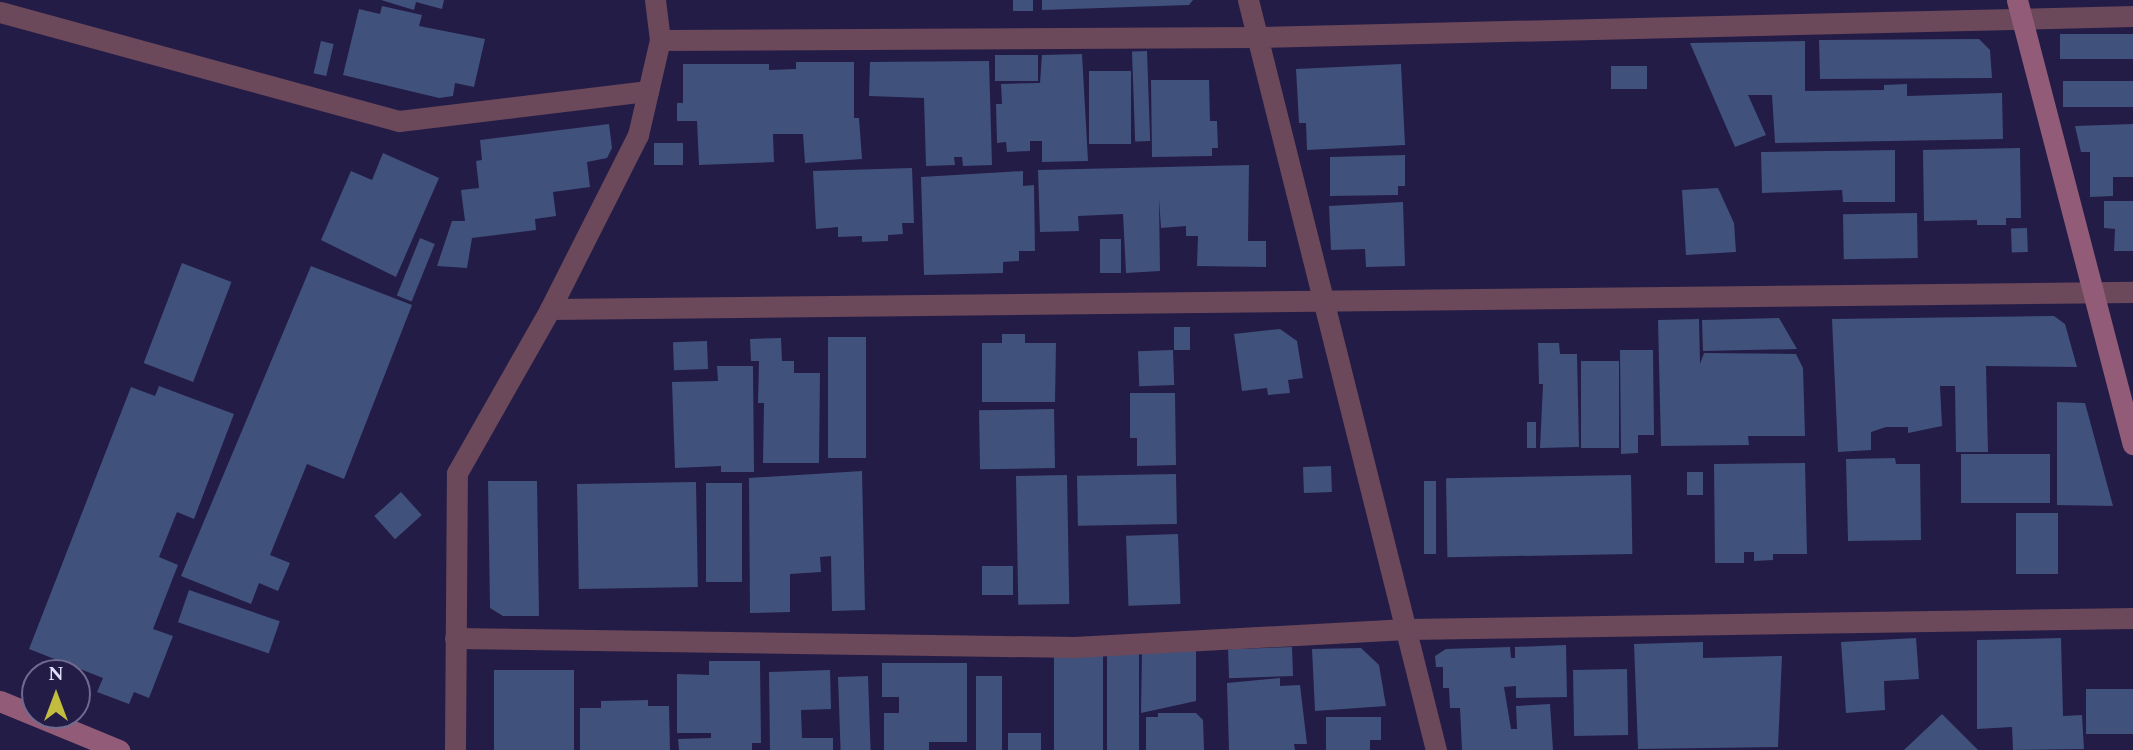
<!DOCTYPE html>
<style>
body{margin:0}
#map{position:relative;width:2133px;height:750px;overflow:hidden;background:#231c46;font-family:Spectral,serif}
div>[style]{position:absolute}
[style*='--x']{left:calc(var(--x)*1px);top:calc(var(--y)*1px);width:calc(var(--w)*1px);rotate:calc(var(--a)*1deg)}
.building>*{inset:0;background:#40517c;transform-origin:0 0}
.street>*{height:21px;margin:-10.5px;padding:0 10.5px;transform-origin:10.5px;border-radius:10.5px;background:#6b485a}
.secondary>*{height:21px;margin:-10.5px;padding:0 10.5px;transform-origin:10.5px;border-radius:10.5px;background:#925c79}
span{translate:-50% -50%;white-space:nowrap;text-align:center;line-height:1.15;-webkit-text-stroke:7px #231c46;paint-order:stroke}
.north{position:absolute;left:21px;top:659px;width:70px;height:70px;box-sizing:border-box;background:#231c46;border:2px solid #6f6a8f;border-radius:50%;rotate:0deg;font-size:19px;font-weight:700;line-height:28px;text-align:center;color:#e1e0fc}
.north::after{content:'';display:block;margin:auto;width:24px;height:32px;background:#c2bd3f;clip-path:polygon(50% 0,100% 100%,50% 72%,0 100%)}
</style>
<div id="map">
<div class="building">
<div style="clip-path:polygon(381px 0,444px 0,442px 9px,416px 2px,414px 10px)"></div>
<div style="left:1013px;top:0;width:20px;height:11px"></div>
<div style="clip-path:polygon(1042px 0,1193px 0,1189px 5px,1042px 10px)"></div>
<div style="clip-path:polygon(382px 6px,422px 15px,419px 26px,485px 39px,474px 87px,455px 83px,453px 96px,439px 98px,343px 75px,359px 9px,380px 14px)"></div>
<div style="left:2133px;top:34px;width:25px;height:73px;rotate:90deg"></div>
<div style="clip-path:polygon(1979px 39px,1990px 50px,1992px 78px,1820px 79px,1819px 40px)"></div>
<div style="left:321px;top:41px;width:13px;height:33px;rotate:13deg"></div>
<div style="clip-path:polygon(1805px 41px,1805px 91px,1884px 90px,1884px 85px,1907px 84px,1907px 96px,2002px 93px,2003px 139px,1775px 143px,1772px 95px,1748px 95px,1766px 135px,1735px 147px,1690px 43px)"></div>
<div style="left:1147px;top:51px;width:90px;height:15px;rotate:88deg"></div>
<div style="clip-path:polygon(1082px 54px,1088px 161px,1042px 162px,1042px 141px,1030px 141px,1030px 151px,1007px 152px,1006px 142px,997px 143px,996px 104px,1002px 104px,1001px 84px,1040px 83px,1042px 55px)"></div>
<div style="left:1038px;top:55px;width:26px;height:43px;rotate:90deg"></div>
<div style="clip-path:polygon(989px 61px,992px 165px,963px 166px,962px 157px,954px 157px,955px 165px,926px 166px,924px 98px,869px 96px,870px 62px)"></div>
<div style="clip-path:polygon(796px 62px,854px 62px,854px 118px,859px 118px,862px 159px,805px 163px,803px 134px,773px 134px,774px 162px,699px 165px,697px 121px,677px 121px,677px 103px,683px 103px,683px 64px,769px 64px,769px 70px,796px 69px)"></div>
<div style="clip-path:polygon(1401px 64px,1405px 145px,1307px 150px,1306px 123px,1299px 123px,1296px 69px)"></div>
<div style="left:1611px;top:66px;width:36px;height:23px"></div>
<div style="left:1089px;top:71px;width:42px;height:73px"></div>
<div style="clip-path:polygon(1151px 80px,1209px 80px,1210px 121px,1217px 121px,1218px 148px,1212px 148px,1212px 156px,1152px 157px)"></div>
<div style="left:2133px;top:81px;width:26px;height:70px;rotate:90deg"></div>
<div style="clip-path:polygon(609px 124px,612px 148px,607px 158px,587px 162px,590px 187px,553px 192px,556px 216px,535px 219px,536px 230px,472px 238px,467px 268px,437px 266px,452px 221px,465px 221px,461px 190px,479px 188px,476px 161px,482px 160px,480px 140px)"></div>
<div style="clip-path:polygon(2133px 124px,2133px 177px,2113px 177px,2113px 196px,2090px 197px,2090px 152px,2081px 152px,2075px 126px)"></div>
<div style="left:654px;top:143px;width:29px;height:22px"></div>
<div style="clip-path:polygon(2020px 148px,2021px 218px,2006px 218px,2006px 225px,1977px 225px,1977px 220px,1924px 221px,1923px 150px)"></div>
<div style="clip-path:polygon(1895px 150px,1895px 202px,1843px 202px,1842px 190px,1762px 193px,1761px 152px)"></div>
<div style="clip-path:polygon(383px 153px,439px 178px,396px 277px,321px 240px,351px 171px,372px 180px)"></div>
<div style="clip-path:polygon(1405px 155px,1405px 186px,1398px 186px,1398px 195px,1330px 196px,1330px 157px)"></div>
<div style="clip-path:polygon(1249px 165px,1248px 241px,1266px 241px,1266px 267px,1197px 266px,1198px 236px,1186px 236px,1186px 226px,1161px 228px,1159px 199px,1160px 271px,1126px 273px,1123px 214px,1078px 216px,1079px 231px,1040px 232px,1038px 170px)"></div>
<div style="clip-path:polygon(912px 168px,914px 223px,902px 223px,903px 234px,888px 235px,888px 241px,862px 242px,862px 236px,838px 237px,838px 227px,816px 229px,813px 171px)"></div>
<div style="clip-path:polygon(1023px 171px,1023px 186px,1034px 185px,1035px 251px,1019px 251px,1019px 261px,1003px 262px,1003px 273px,924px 275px,921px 177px)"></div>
<div style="clip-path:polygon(1718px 188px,1734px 223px,1736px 252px,1686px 255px,1682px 190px)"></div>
<div style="clip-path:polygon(2104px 201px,2133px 201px,2133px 251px,2114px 251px,2115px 229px,2104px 228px)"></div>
<div style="clip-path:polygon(1403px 202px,1405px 266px,1366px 267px,1365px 249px,1331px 250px,1329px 206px)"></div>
<div style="left:1917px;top:213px;width:45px;height:74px;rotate:89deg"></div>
<div style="left:2027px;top:228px;width:24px;height:16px;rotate:88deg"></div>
<div style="left:420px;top:238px;width:16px;height:62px;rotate:22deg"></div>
<div style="left:1100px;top:239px;width:21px;height:34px"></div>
<div style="left:182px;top:263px;width:53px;height:107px;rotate:21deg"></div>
<div style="clip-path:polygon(311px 266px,412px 305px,344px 479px,307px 464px,270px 555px,290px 563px,278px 591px,259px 583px,251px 604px,181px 576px)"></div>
<div style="clip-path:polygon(2054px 316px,2065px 324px,2077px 367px,1986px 366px,1988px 452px,1956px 452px,1955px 386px,1940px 386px,1942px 426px,1908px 433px,1908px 427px,1886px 427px,1871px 432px,1871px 450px,1838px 452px,1832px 319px)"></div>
<div style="clip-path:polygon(1779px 318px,1797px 349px,1703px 351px,1702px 320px)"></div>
<div style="clip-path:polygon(1699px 319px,1700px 364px,1704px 353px,1796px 354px,1803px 368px,1805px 436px,1748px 436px,1749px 445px,1661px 446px,1658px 320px)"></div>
<div style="left:1174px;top:327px;width:16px;height:23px"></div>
<div style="clip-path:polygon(1280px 329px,1297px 341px,1303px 378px,1288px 380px,1290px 393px,1268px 395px,1267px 388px,1242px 391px,1234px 334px)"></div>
<div style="clip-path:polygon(1002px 334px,1025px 334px,1025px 343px,1056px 343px,1055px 402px,982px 402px,982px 343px,1002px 343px)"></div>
<div style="left:828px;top:337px;width:38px;height:121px"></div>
<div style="clip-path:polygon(781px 338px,782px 361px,794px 361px,794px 373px,820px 373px,819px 463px,763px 463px,764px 403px,758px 403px,759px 361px,751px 361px,750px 339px)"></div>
<div style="left:707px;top:341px;width:28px;height:34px;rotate:88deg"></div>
<div style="clip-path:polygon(1538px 343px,1559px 343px,1560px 354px,1577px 354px,1579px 447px,1540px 448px,1543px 384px,1539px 384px)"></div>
<div style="left:1173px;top:350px;width:35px;height:35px;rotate:88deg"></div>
<div style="clip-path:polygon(1620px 350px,1653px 350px,1654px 435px,1638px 435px,1638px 453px,1621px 454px)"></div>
<div style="left:1581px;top:361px;width:38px;height:87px"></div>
<div style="clip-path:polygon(717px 366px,753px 366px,754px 472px,721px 472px,721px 466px,675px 468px,672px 382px,718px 381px)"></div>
<div style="clip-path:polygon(159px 386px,234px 414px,194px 519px,177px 512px,159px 557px,178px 565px,153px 629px,173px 636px,149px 698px,134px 692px,129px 704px,97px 692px,103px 678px,29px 649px,131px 387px,155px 396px)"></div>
<div style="clip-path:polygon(1130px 393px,1175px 393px,1176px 465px,1137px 466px,1137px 438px,1130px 438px)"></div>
<div style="clip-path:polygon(2057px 402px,2085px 403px,2113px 506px,2057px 505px)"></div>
<div style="left:1054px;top:409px;width:59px;height:75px;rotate:89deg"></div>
<div style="left:1527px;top:422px;width:9px;height:26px"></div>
<div style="left:1961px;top:454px;width:89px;height:49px"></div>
<div style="clip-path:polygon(1895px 458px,1896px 464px,1920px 464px,1921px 540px,1848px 541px,1846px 459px)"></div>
<div style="clip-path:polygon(1805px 463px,1807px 554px,1773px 554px,1773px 560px,1754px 561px,1754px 552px,1744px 552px,1744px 563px,1715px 563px,1714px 464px)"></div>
<div style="left:1331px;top:466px;width:26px;height:28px;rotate:88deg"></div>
<div style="clip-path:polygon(862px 471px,865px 610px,832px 611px,831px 556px,820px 557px,821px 572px,790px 574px,790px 612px,750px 613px,749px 478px)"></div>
<div style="left:1687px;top:472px;width:16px;height:23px"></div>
<div style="left:1176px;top:474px;width:50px;height:99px;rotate:89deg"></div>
<div style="left:1067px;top:475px;width:129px;height:51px;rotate:89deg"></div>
<div style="left:1631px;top:475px;width:79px;height:185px;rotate:89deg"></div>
<div style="clip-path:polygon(488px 481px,537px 481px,539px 616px,503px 616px,490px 608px)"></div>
<div style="left:1424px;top:481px;width:12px;height:73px"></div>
<div style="left:696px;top:482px;width:105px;height:119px;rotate:89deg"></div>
<div style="left:706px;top:483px;width:36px;height:99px"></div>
<div style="left:401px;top:492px;width:31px;height:36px;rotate:48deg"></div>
<div style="left:2058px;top:513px;width:61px;height:42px;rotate:90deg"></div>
<div style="left:1178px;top:534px;width:70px;height:52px;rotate:88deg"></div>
<div style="left:982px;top:566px;width:31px;height:29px"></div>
<div style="left:189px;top:590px;width:96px;height:34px;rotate:19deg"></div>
<div style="clip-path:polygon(1916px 638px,1919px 679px,1884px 681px,1885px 710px,1846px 713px,1841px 642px)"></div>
<div style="clip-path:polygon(2061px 638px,2063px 716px,2082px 715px,2084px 749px,2013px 750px,2012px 727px,1977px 729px,1977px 640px)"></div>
<div style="clip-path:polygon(1703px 642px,1703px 658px,1782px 656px,1778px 747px,1638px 749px,1634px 644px)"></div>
<div style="clip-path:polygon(1566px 645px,1567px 697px,1516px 698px,1516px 686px,1504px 687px,1511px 729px,1517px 729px,1516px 706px,1550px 704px,1553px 750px,1462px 750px,1460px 708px,1450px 708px,1449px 688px,1443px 688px,1443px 667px,1436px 667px,1435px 656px,1446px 649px,1510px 647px,1511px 658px,1515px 658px,1515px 647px)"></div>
<div style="left:1292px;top:647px;width:29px;height:64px;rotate:88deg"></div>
<div style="clip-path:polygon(1361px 648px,1379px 665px,1386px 706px,1315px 711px,1312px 649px)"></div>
<div style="left:1107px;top:649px;width:32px;height:101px"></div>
<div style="clip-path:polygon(1142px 649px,1196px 650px,1196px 701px,1141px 713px)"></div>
<div style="left:1054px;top:654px;width:49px;height:96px"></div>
<div style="clip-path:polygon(709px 661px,760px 661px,761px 743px,752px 743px,752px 750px,679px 750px,678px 739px,711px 738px,711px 733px,677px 733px,677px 674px,709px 675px)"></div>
<div style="clip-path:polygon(882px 663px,967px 663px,967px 742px,929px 742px,929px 750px,884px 750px,884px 713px,899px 713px,899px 697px,882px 697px)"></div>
<div style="left:1627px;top:669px;width:66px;height:54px;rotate:89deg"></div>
<div style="left:494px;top:670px;width:80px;height:80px"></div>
<div style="clip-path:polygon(830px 670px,831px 709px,801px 710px,802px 738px,833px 738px,833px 750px,770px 750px,769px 672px)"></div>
<div style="left:868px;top:676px;width:74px;height:30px;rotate:88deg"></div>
<div style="left:976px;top:676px;width:26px;height:74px"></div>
<div style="clip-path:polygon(1280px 678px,1280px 686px,1300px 685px,1307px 744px,1294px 744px,1295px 750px,1229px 750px,1227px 683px)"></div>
<div style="left:2133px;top:689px;width:45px;height:47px;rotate:90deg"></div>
<div style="clip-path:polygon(648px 700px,648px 706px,669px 706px,670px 750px,580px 750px,580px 708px,601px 708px,601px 701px)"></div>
<div style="clip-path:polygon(1158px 713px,1196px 713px,1203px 720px,1204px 750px,1146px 750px,1146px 717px,1158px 717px)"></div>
<div style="clip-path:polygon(1942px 714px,1978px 750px,1904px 750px)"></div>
<div style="clip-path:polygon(1326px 717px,1381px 717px,1381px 740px,1370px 740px,1370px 750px,1326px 750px)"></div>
<div style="left:1008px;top:733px;width:33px;height:17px"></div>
</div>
<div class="street">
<div style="--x:1248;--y:0;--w:773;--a:75.93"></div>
<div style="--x:0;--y:12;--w:414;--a:15.3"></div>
<div style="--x:399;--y:121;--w:251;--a:-6.9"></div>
<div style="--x:660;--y:40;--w:598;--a:-0.29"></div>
<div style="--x:1258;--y:37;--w:875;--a:-1.37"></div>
<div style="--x:550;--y:309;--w:1583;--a:-0.62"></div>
<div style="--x:455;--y:638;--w:619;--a:0.83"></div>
<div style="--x:1074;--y:647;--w:333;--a:-3.1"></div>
<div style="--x:1407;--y:629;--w:726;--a:-0.87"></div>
<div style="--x:455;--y:750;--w:277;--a:-89.6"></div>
<div style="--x:457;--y:473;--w:189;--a:-60.4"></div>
<div style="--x:550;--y:309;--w:195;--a:-63.2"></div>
<div style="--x:638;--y:135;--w:98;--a:-77"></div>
<div style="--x:660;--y:40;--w:40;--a:-97.1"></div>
</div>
<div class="secondary">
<div style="--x:2017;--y:0;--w:459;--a:75.4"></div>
<div style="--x:0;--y:701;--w:129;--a:22.4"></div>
</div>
<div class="north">N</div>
</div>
